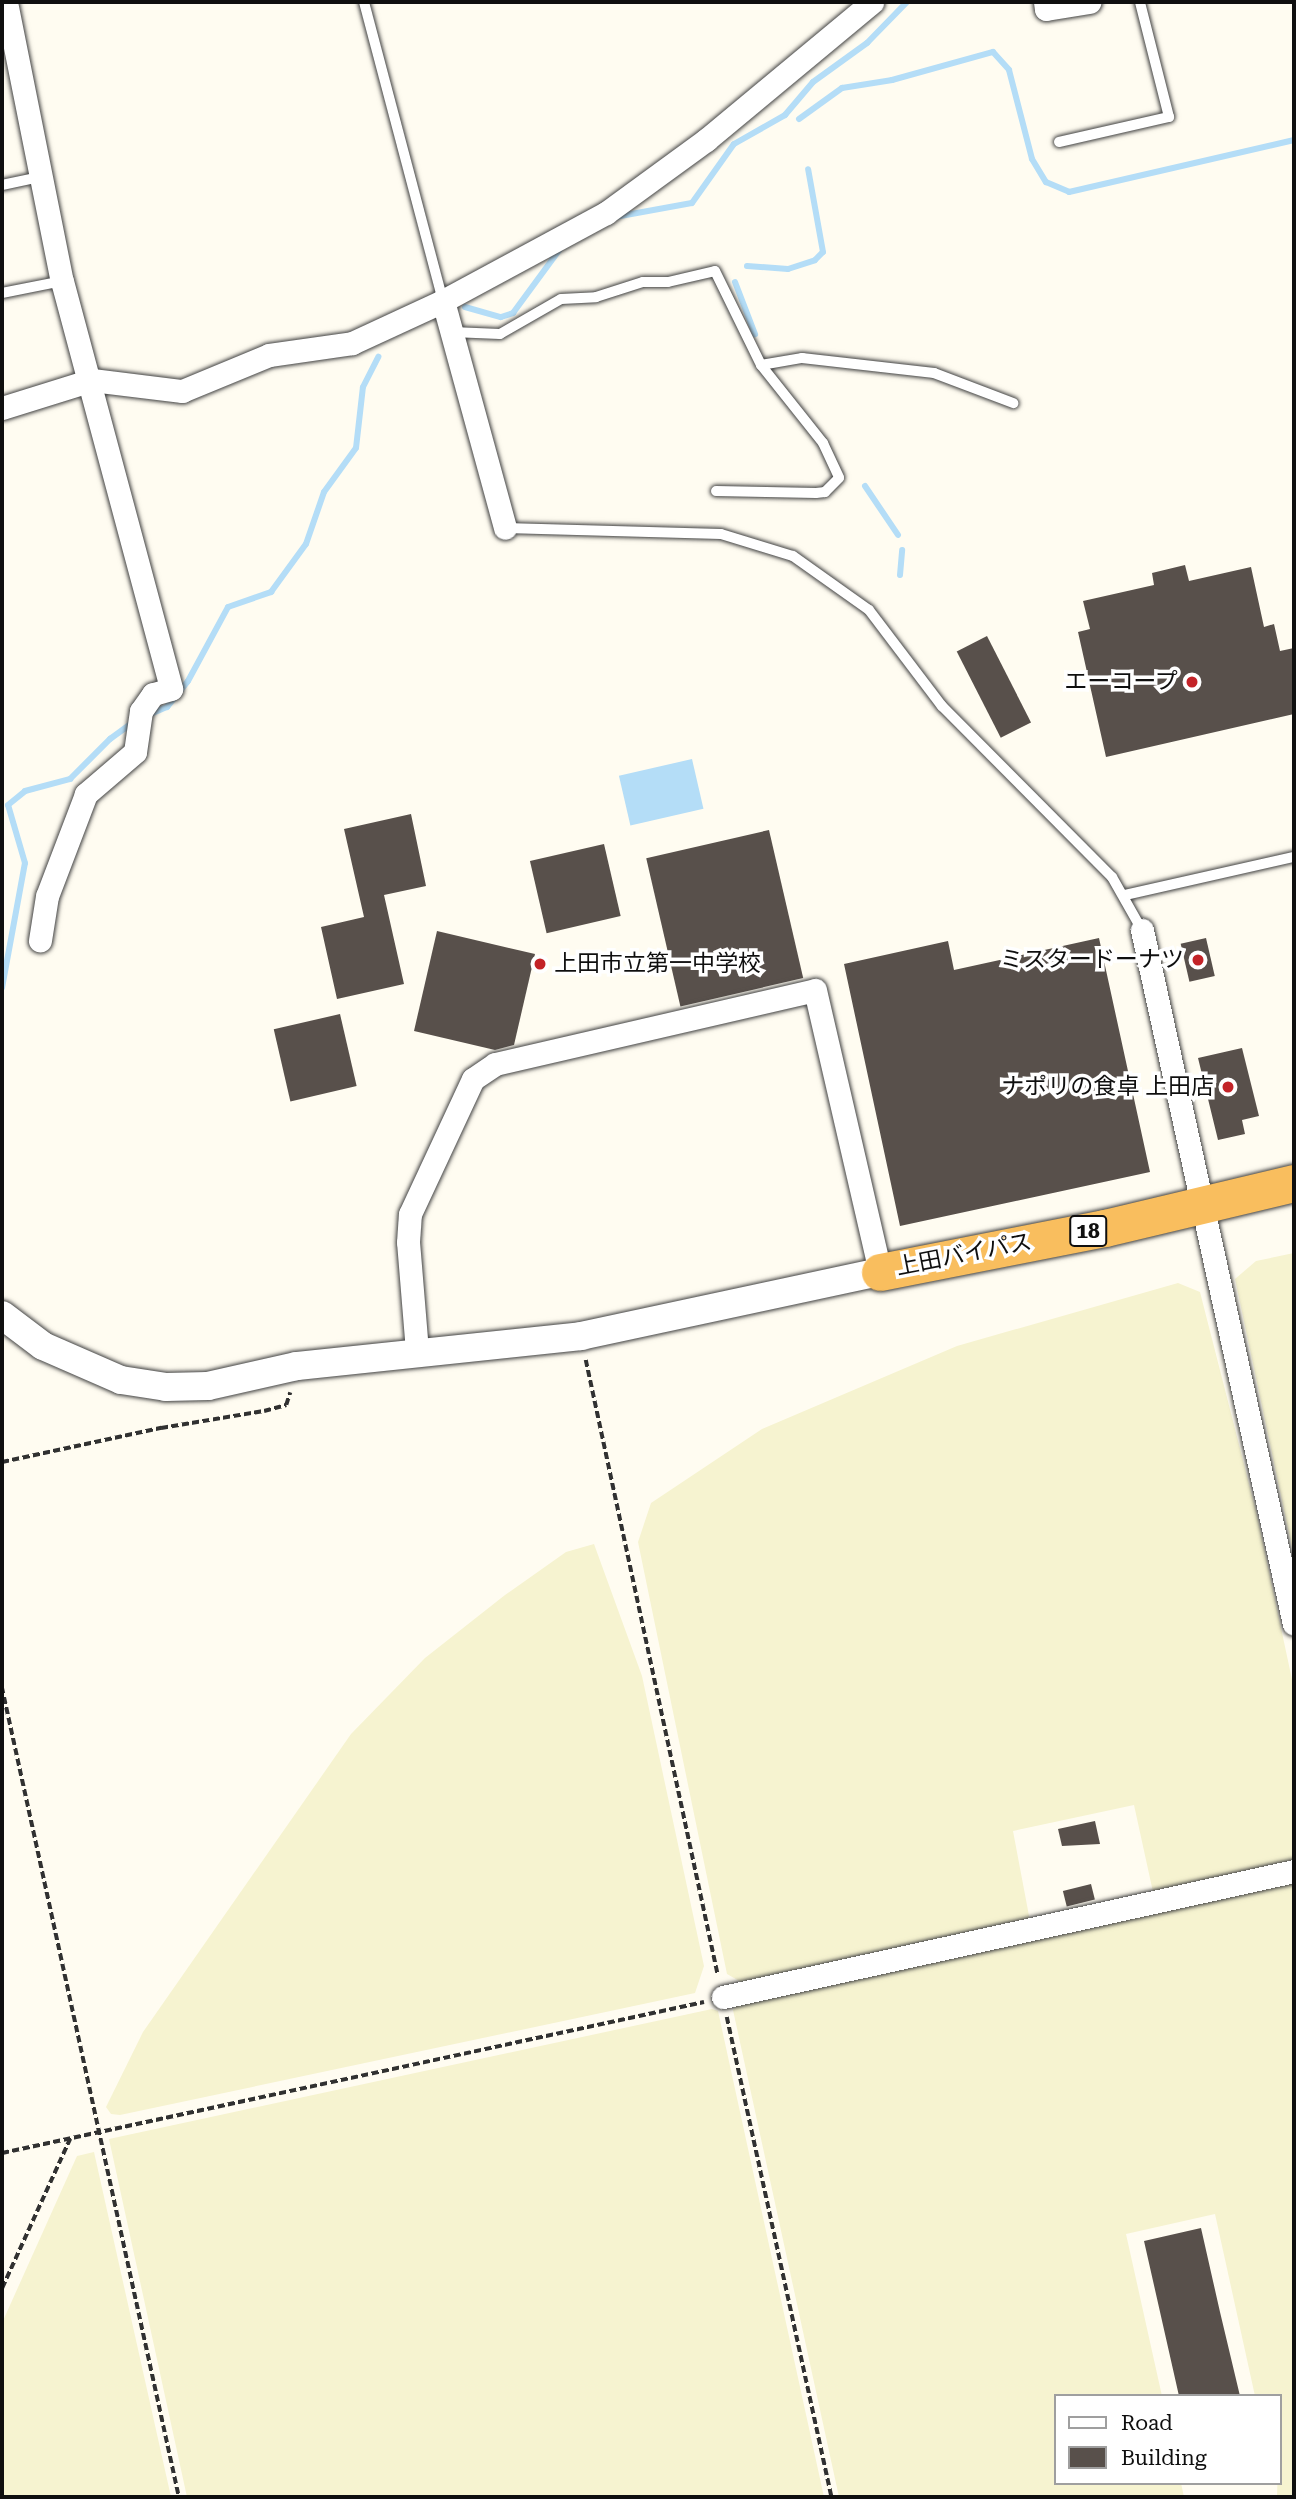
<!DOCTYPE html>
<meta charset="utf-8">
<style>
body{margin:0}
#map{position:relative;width:1296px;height:2499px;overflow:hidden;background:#fffcf1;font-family:"Roboto Serif","Noto Sans JP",serif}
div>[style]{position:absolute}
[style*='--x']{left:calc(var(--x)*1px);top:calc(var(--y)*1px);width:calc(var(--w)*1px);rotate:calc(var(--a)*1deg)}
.farmland>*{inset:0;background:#f6f3d0}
.water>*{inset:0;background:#b4ddf7;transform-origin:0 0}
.stream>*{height:6px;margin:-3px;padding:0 3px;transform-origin:3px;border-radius:3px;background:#b4ddf7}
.building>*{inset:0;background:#58504b;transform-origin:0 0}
.path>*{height:3.5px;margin-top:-1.75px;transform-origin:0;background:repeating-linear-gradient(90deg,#313131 0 7px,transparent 0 10.5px)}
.roads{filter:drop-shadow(0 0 2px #424242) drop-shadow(0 0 2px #424242)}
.service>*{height:10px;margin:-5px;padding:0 5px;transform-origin:5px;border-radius:5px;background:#fff}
.minor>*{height:23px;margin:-11.5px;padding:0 11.5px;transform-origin:11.5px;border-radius:11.5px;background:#fff}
.tertiary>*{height:28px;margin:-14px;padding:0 14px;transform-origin:14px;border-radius:14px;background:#fff}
.trunk>*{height:37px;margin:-18.5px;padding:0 18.5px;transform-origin:18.5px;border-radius:18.5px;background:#f9be5e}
.dots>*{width:19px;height:19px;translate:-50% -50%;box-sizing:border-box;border:4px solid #fff;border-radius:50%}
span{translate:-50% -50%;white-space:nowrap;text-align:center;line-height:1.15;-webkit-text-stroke:7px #fff;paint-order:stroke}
.shield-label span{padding:2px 5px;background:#fff;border:2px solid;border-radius:5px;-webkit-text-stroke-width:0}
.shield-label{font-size:21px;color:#0f0f0f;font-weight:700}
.poi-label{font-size:23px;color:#0f0f0f}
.right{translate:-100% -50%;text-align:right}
.left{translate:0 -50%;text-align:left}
.street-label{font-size:23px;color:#0f0f0f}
.frame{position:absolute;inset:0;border:4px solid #0f0f0f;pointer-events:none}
.legend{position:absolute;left:1054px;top:2394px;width:228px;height:91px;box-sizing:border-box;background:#fff;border:2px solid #9f9f9f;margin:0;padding:9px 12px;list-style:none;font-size:21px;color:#0f0f0f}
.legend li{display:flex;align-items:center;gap:14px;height:35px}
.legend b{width:35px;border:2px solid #9f9f9f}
</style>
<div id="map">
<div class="farmland">
<div style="clip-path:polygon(1294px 1253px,1294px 1557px,1235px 1279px,1256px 1261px)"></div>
<div style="clip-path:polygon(1178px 1283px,1200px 1292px,1257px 1515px,1294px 1689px,1294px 1861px,1153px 1892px,1134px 1805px,1013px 1831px,1030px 1921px,741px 1982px,727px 1974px,638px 1542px,651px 1503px,762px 1429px,957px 1346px)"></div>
<div style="clip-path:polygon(594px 1544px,642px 1676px,704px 1966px,695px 1993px,120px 2115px,111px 2114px,106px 2107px,143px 2032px,351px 1734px,425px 1658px,505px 1595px,566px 1552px)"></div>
<div style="clip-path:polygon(1294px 1881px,1294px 2497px,1277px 2497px,1280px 2396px,1255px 2396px,1215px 2214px,1126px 2234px,1162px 2396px,1056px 2396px,1056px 2483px,1181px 2483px,1184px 2497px,839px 2497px,733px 2010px,740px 2002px)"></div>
<div style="clip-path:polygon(712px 2009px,718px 2011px,824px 2497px,187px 2497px,109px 2139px)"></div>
<div style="clip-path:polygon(94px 2152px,171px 2497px,2px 2497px,2px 2323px,77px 2156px)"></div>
</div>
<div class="water">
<div style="left:692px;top:759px;width:51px;height:75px;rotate:77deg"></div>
</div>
<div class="stream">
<div style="--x:799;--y:119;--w:53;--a:-35.8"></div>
<div style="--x:842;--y:88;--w:51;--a:-9.1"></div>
<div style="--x:892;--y:80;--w:105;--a:-15.5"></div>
<div style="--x:993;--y:52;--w:24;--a:48"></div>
<div style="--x:1009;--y:70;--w:92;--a:75.5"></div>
<div style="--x:1032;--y:159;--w:27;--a:59"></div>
<div style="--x:1046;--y:182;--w:25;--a:23"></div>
<div style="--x:1069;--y:192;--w:231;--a:-13"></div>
<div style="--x:615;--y:217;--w:78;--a:-10.3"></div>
<div style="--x:692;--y:203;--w:72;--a:-54.6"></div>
<div style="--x:734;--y:144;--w:59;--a:-29.6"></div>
<div style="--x:785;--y:115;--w:43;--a:-49.7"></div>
<div style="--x:813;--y:82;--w:67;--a:-35.8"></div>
<div style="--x:867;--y:43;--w:57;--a:-45.7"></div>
<div style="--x:747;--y:266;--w:41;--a:4.2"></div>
<div style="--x:788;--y:269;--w:28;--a:-18"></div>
<div style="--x:815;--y:260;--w:11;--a:-45"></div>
<div style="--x:823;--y:252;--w:84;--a:-100.2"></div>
<div style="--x:735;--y:282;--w:56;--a:69"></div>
<div style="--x:465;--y:307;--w:37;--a:16"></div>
<div style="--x:501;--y:317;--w:13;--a:-18"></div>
<div style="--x:513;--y:313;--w:79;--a:-53.7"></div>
<div style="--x:865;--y:486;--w:59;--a:56"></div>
<div style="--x:900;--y:575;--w:25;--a:-85"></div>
<div style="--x:148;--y:715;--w:21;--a:-23"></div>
<div style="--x:167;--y:707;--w:33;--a:-51"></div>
<div style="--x:188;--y:681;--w:84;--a:-61.6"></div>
<div style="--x:228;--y:607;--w:46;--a:-19.2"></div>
<div style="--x:271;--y:592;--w:59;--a:-53.9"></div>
<div style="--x:306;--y:544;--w:55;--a:-70.9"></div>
<div style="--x:324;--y:492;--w:54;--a:-54"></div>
<div style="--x:356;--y:448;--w:61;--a:-83.5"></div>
<div style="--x:363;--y:387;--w:34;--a:-63"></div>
<div style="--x:2;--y:988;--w:127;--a:-79.6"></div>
<div style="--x:25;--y:863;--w:60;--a:-106.3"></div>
<div style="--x:8;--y:805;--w:22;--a:-39"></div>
<div style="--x:25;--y:791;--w:47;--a:-14.9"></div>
<div style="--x:70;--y:779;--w:57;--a:-45"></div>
<div style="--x:110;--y:739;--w:31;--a:-36"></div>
</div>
<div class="building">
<div style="clip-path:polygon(1185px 565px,1189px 581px,1251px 567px,1264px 627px,1274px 624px,1280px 651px,1294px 648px,1294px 714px,1106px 757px,1078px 632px,1090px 629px,1083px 601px,1154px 585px,1152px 573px)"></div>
<div style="left:987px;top:636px;width:97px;height:34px;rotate:63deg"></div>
<div style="clip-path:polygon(411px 814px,426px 886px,384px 895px,404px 984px,337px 999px,321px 927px,364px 917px,344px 829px)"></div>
<div style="left:769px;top:830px;width:152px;height:126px;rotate:77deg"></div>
<div style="left:604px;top:844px;width:74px;height:76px;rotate:77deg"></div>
<div style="clip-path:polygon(437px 931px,535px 954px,514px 1045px,495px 1050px,414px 1031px)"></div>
<div style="clip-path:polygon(1099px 938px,1150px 1172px,900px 1226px,844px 964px,948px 941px,954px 970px)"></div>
<div style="left:1206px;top:938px;width:39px;height:26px;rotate:77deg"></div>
<div style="left:340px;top:1014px;width:74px;height:68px;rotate:77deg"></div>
<div style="clip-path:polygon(1242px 1048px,1259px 1116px,1242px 1120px,1245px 1134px,1218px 1140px,1198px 1058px)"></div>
<div style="clip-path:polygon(1095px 1821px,1100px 1844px,1062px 1846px,1058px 1829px)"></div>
<div style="left:1091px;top:1884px;width:16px;height:29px;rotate:76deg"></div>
<div style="clip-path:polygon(1201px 2228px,1220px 2312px,1240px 2396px,1179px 2396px,1144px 2241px)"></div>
</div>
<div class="path">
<div style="--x:586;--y:1360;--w:629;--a:77.89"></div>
<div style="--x:2;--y:1462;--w:163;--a:-12.1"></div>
<div style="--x:161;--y:1428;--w:104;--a:-9.4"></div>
<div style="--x:264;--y:1411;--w:23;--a:-15"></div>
<div style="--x:286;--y:1405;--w:13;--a:-72"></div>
<div style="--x:2;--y:1687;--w:829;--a:77.67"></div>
<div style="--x:727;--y:2017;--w:491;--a:77.7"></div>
<div style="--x:2;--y:2153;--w:718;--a:-12.14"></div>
<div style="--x:2;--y:2288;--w:164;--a:-65.5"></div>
</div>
<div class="roads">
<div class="service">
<div style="--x:364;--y:2;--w:309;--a:75.2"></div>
<div style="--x:1059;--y:142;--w:113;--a:-12.8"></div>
<div style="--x:1169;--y:117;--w:119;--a:-104.2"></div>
<div style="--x:2;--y:185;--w:38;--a:-12"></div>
<div style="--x:2;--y:293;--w:61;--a:-11.3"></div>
<div style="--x:452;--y:332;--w:48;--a:2.4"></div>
<div style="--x:500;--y:334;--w:70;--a:-29.8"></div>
<div style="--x:561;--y:299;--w:35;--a:-3"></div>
<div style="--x:596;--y:297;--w:49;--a:-17.7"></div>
<div style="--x:643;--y:282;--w:25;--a:0"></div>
<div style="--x:668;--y:282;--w:48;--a:-13.2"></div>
<div style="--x:715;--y:271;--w:105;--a:63.9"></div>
<div style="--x:761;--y:365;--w:100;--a:51.5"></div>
<div style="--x:823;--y:443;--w:38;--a:65"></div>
<div style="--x:839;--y:478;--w:20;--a:135"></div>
<div style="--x:825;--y:492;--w:9;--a:174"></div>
<div style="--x:816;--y:493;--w:100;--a:-178.9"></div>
<div style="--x:761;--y:365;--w:42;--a:-9.7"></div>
<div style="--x:802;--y:358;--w:133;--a:6.5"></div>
<div style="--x:934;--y:373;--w:85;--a:20.8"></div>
<div style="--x:505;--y:528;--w:216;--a:1.6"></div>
<div style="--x:721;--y:534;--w:75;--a:17"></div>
<div style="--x:793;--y:556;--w:93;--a:35.4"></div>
<div style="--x:869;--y:610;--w:121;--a:52.8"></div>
<div style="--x:942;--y:706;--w:241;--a:45.2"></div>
<div style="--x:1112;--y:877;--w:61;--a:60.5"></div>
<div style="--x:1125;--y:895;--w:173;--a:-12.7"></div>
</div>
<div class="minor">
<div style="--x:6;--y:2;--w:285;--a:78.7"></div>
<div style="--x:62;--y:281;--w:422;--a:75"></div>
<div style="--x:171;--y:689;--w:19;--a:164"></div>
<div style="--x:153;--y:694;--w:21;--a:125"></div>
<div style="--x:141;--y:711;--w:41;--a:98.3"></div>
<div style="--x:135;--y:752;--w:65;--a:139.4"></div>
<div style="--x:86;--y:794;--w:109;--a:110.9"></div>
<div style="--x:47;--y:896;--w:45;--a:99"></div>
<div style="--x:1045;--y:2;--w:7;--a:82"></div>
<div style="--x:1046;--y:9;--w:44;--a:-9.2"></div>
<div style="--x:443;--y:301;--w:235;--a:74.7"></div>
<div style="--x:2;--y:408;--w:94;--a:-17.3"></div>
<div style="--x:92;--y:380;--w:91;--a:7"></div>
<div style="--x:182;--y:391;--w:94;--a:-22.5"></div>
<div style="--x:269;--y:355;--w:84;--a:-8.2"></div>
<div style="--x:352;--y:343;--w:100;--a:-24.8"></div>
<div style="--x:443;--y:301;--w:185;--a:-28.4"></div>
<div style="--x:606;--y:213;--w:124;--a:-36.1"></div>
<div style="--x:706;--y:140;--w:216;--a:-39.7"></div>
<div style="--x:1142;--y:930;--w:710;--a:77.65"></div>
<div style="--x:417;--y:1351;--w:109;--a:-94.7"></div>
<div style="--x:408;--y:1242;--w:28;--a:-86"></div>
<div style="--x:410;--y:1214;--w:149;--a:-65"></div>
<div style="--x:473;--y:1079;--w:27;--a:-34"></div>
<div style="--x:495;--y:1064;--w:328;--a:-13"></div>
<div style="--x:815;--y:990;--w:289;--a:77"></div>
<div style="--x:723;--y:1997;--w:585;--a:-12.44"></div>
</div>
<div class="tertiary">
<div style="--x:2;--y:1315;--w:51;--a:37.1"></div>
<div style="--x:43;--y:1346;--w:85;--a:23.6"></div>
<div style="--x:121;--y:1380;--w:46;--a:8.8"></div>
<div style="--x:166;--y:1387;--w:42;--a:-1.4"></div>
<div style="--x:208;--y:1386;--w:91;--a:-12.7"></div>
<div style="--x:297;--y:1366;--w:286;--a:-6"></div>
<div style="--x:581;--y:1336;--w:306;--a:-12.1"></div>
</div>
<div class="trunk">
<div style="--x:880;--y:1272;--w:229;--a:-11.1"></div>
<div style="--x:1105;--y:1228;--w:194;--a:-13.4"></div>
</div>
</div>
<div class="dots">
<div style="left:1192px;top:682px;background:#c32328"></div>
<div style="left:1198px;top:960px;background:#c32328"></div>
<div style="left:540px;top:964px;background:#c32328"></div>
<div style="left:1228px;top:1087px;background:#c32328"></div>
</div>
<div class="shield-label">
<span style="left:1088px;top:1231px">18</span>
</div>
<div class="poi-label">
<span class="right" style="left:1178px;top:682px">エーコープ</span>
<span class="right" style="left:1184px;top:960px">ミスタードーナツ</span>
<span class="left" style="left:554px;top:964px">上田市立第一中学校</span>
<span class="right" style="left:1214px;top:1087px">ナポリの食卓 上田店</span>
</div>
<div class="street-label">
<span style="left:964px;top:1255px;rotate:-11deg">上田バイパス</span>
</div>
<div class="frame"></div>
<ul class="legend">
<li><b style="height:9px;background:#fff"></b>Road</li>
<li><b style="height:19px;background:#58504b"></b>Building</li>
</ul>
</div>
